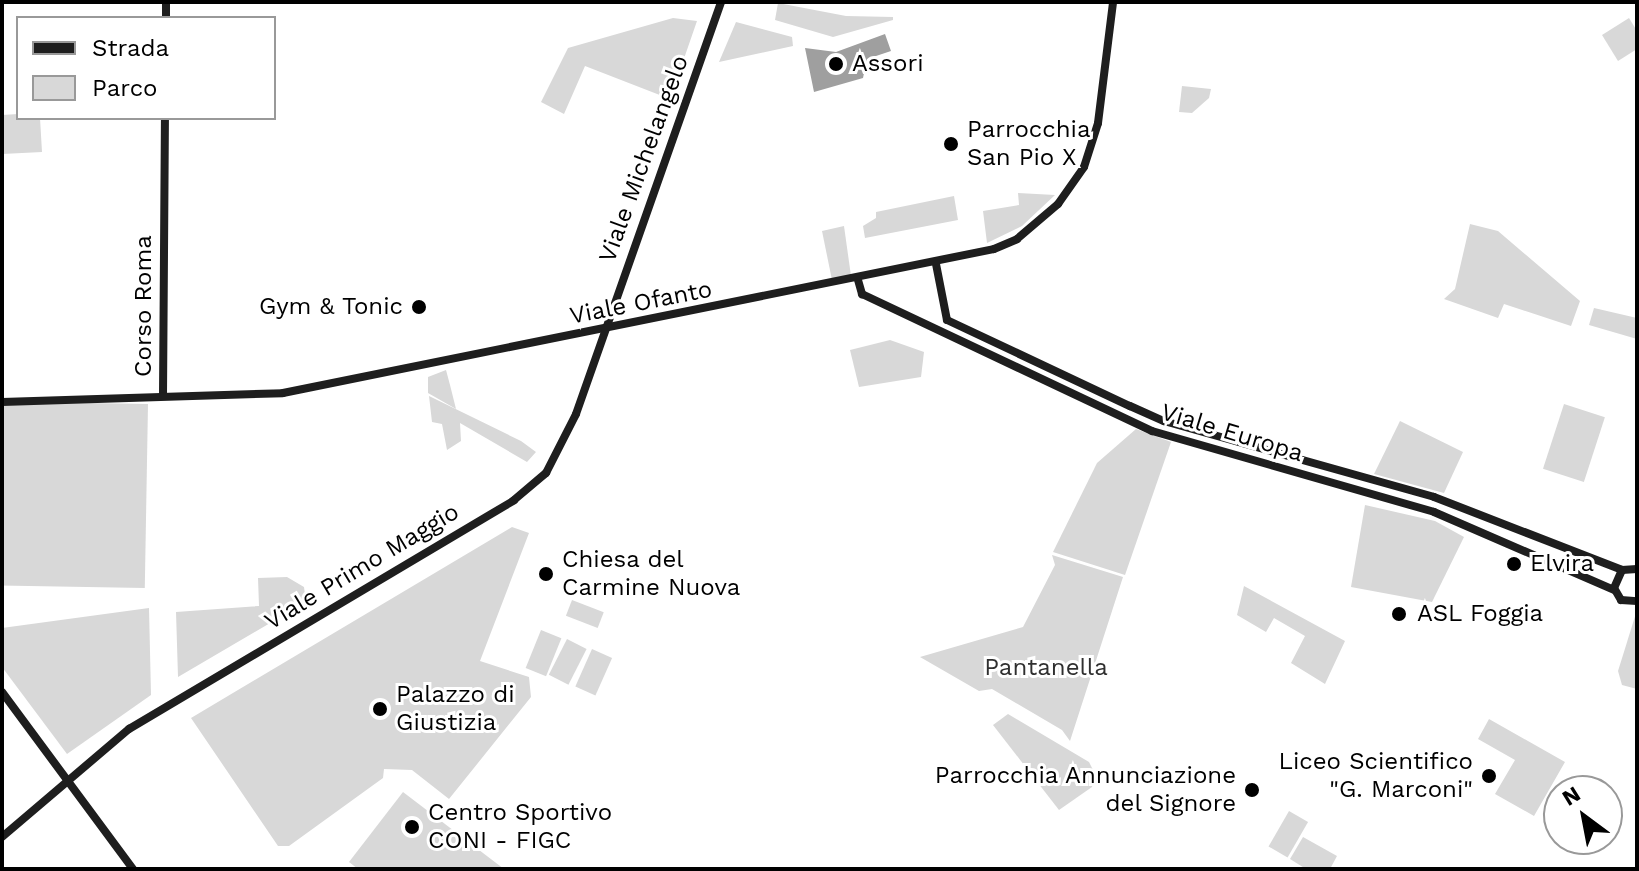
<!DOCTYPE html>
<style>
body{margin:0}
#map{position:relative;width:1639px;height:871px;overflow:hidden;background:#fff;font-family:"Work Sans",sans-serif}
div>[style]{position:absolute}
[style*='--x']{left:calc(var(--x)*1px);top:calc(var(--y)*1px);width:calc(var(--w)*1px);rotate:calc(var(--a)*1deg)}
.green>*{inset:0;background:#d8d8d8;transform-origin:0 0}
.water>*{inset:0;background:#9f9f9f}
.secondary>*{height:8px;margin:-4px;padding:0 4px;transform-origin:4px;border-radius:4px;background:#1e1e1e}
.dots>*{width:22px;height:22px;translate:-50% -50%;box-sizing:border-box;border:4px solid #fff;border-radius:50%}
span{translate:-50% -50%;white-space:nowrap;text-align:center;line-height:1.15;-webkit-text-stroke:6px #fff;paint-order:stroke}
.poi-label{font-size:24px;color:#000}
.left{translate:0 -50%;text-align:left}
.right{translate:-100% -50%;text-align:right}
.street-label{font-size:24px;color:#000}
.park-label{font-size:24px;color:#2f2f2f}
.frame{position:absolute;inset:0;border:4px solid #000;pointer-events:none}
.legend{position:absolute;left:16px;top:16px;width:260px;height:104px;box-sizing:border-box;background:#fff;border:2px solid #999;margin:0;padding:10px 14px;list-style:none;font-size:24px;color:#000}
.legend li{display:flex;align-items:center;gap:16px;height:40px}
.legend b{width:40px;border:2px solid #999}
.north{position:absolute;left:1543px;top:775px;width:80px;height:80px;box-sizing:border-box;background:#fff;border:2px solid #999;border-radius:50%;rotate:328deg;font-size:22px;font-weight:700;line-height:32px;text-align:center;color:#000}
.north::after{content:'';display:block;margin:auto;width:28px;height:36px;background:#000;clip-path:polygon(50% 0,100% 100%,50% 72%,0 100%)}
</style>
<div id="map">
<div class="green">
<div style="clip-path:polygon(778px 3px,846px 16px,893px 17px,893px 20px,833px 37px,775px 20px)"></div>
<div style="clip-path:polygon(673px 18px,697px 21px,670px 99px,585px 66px,564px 114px,541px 102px,568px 48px)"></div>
<div style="clip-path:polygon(1629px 18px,1637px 31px,1637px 49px,1618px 61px,1602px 35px)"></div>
<div style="clip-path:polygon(736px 22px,792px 37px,793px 46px,719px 62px)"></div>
<div style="clip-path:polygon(1182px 86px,1211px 89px,1209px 98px,1192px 113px,1179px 112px)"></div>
<div style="clip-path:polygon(18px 114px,18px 118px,40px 118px,42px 152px,2px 154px,2px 115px)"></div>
<div style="clip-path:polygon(1018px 193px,1055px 195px,1022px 226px,987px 243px,983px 211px,1019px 205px)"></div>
<div style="clip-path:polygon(954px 196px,958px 220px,865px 238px,863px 226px,876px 218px,876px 212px)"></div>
<div style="clip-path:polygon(1470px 224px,1498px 231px,1580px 301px,1571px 326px,1504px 304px,1498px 318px,1444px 299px,1455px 289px)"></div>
<div style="clip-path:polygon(844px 226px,851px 276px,832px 280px,822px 231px)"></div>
<div style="clip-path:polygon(1594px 308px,1637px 318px,1637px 339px,1589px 325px)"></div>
<div style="clip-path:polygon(890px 340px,924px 352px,921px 377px,859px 387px,850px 350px)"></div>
<div style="clip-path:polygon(446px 370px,450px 385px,456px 409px,428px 393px,428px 377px)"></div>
<div style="clip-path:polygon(429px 396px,521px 441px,536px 452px,527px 462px,460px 423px,461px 441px,447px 450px,442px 424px,432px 422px)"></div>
<div style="left:148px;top:404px;width:184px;height:146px;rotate:91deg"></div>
<div style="left:1564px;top:404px;width:43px;height:68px;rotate:18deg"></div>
<div style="clip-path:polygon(1400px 421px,1463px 452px,1444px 493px,1374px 474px)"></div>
<div style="clip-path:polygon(1136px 429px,1171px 442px,1125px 575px,1053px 552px,1097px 463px)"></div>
<div style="clip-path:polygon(1365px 505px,1435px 521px,1464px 537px,1432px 602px,1351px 587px)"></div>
<div style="clip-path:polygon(512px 527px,529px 533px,480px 661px,529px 677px,531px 697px,449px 799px,412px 770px,384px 769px,383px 778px,289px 846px,278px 846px,191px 718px)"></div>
<div style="clip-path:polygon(1052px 555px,1123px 577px,1070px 741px,1062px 730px,992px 689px,979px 691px,920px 657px,1023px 627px,1055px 565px)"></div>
<div style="clip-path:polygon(287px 577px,304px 587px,306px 602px,178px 677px,176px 612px,259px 606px,258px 578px)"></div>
<div style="clip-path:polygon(1244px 586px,1345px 641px,1325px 684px,1291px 663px,1305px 636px,1274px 618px,1266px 632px,1237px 615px)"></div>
<div style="left:572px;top:600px;width:34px;height:17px;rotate:21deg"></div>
<div style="clip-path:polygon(149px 608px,151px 695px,67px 754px,2px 667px,2px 628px)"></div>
<div style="clip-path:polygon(1637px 610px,1637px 689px,1622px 685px,1618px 671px)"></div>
<div style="left:541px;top:630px;width:22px;height:41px;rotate:22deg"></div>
<div style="left:567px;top:639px;width:22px;height:40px;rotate:27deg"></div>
<div style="left:592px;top:649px;width:22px;height:41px;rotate:24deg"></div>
<div style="clip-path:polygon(1008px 714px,1089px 762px,1095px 774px,1092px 787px,1059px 810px,993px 725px)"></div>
<div style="clip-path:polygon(1489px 719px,1565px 762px,1534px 816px,1495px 794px,1515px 760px,1478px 739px)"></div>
<div style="clip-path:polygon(403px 792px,504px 869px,358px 869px,349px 862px)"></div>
<div style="left:1289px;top:811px;width:22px;height:41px;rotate:30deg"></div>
<div style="clip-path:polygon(1303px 837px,1337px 856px,1330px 869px,1306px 869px,1290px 859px)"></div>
</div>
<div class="water">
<div style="clip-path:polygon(885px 34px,891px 51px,867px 59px,863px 78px,814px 92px,805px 48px,836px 52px)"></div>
</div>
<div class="secondary">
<div style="--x:166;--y:18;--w:16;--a:-90"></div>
<div style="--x:936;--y:264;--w:57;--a:78.9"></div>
<div style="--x:947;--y:320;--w:202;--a:25.2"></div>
<div style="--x:1130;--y:406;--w:37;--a:24"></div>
<div style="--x:1164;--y:421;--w:280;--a:15.7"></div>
<div style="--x:1434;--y:497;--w:202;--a:21.2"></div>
<div style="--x:858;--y:280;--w:15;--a:74"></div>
<div style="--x:862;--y:294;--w:321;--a:25.3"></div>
<div style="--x:1152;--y:431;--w:293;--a:16"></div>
<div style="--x:1434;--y:512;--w:196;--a:23.4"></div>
<div style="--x:163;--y:396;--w:278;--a:-89.6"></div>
<div style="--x:2;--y:402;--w:281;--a:-1.8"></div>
<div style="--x:283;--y:393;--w:725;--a:-11.45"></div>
<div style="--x:994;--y:249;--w:25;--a:-23"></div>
<div style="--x:1017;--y:239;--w:54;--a:-40.5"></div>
<div style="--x:1058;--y:204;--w:45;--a:-54.9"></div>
<div style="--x:1084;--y:167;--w:46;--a:-72.3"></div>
<div style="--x:1098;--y:123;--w:122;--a:-82.9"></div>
<div style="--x:1637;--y:569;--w:15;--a:176"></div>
<div style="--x:1622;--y:570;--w:20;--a:114"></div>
<div style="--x:1614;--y:588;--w:14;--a:60"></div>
<div style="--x:1621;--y:600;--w:16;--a:4"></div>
<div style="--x:2;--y:692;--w:220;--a:53.5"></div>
<div style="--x:2;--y:837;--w:167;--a:-40.4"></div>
<div style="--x:129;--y:729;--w:448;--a:-30.7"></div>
<div style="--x:514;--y:500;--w:42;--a:-40.2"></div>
<div style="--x:546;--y:473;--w:66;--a:-63"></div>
<div style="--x:576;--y:414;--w:437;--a:-70.6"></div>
</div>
<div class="dots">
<div style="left:836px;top:64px;background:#000"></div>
<div style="left:951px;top:144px;background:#000"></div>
<div style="left:419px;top:307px;background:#000"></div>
<div style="left:1514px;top:564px;background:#000"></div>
<div style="left:546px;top:574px;background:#000"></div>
<div style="left:1399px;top:614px;background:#000"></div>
<div style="left:380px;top:709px;background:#000"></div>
<div style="left:1489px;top:776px;background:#000"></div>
<div style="left:1252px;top:790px;background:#000"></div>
<div style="left:412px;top:827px;background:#000"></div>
</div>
<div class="poi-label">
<span class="left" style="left:852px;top:64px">Assori</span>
<span class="left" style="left:967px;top:144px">Parrocchia<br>San Pio X</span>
<span class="right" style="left:403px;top:307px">Gym &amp; Tonic</span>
<span class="left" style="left:562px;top:574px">Chiesa del<br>Carmine Nuova</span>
<span class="left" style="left:1530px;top:564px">Elvira</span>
<span class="left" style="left:1417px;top:614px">ASL Foggia</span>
<span class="left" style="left:396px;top:709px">Palazzo di<br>Giustizia</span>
<span class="right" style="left:1473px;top:776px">Liceo Scientifico<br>"G. Marconi"</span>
<span class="right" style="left:1236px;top:790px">Parrocchia Annunciazione<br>del Signore</span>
<span class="left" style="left:428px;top:827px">Centro Sportivo<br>CONI - FIGC</span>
</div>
<div class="street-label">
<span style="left:644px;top:159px;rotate:-70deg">Viale Michelangelo</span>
<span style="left:641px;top:303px;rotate:-11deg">Viale Ofanto</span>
<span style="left:144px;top:306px;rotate:-90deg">Corso Roma</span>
<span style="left:1232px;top:433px;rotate:17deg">Viale Europa</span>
<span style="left:362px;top:567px;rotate:-31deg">Viale Primo Maggio</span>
</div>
<div class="park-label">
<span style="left:1046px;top:668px">Pantanella</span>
</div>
<div class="frame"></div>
<ul class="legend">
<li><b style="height:10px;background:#1e1e1e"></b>Strada</li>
<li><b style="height:22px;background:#d8d8d8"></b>Parco</li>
</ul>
<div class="north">N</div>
</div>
